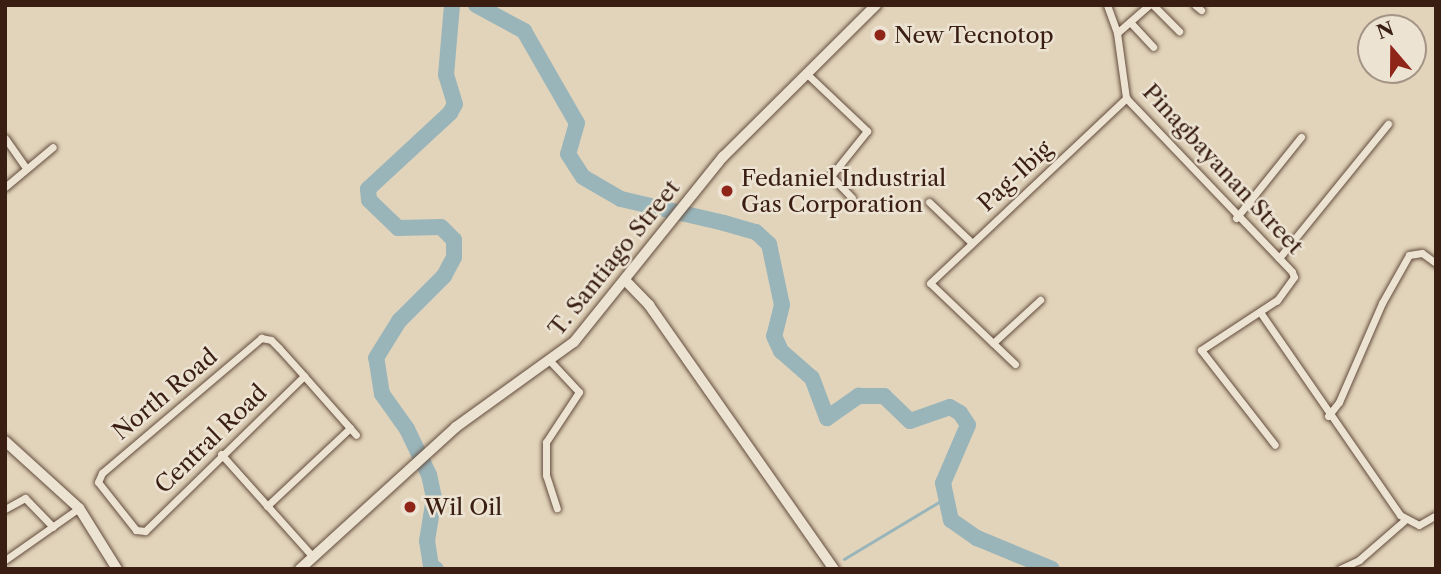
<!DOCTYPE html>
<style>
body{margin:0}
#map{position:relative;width:1441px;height:574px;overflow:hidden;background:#e2d4bb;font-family:"Libre Caslon Text",serif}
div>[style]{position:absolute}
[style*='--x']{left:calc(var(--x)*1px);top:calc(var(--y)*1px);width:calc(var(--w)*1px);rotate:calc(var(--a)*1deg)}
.stream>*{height:2.5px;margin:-1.25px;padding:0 1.25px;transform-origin:1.25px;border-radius:1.25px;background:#99b5ba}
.river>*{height:16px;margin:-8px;padding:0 8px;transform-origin:8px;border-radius:8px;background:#99b5ba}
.roads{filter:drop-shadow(0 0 2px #634c3c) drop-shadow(0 0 2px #634c3c)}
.street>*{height:7px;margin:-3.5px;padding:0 3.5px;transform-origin:3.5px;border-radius:3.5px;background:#ece3d3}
.secondary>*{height:10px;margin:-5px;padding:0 5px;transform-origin:5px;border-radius:5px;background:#ece3d3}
.dots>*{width:19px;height:19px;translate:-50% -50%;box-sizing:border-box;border:4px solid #ece3d3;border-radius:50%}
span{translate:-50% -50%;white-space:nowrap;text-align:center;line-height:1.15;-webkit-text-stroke:5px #ece3d3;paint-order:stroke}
.poi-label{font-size:23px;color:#391e11}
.left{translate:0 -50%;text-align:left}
.street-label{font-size:23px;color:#391e11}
.frame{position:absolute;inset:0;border:7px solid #391e11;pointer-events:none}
.north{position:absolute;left:1357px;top:14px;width:70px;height:70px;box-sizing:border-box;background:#ece3d3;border:2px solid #a49485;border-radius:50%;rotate:340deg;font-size:19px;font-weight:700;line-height:28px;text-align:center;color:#391e11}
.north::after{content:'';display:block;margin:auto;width:24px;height:32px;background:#8f2418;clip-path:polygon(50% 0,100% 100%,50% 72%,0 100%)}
</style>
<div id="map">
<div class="stream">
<div style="--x:844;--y:559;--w:117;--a:-31"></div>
</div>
<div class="river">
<div style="--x:476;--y:5;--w:55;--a:28.4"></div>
<div style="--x:524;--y:31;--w:106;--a:60.1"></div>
<div style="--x:577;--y:123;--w:32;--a:106"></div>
<div style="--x:568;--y:154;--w:27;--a:57"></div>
<div style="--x:583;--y:177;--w:44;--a:30.1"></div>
<div style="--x:621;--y:199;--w:106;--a:13.1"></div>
<div style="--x:724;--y:223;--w:33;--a:16"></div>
<div style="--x:756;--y:232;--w:18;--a:43"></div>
<div style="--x:769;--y:244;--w:62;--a:78"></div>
<div style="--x:782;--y:305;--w:32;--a:104"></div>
<div style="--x:774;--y:336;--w:17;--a:65"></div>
<div style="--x:781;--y:351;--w:41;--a:41.1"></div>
<div style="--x:812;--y:378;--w:43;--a:69.4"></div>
<div style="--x:827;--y:418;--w:39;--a:-35"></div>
<div style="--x:859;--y:396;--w:25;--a:0"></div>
<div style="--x:884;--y:396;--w:36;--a:44"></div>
<div style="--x:910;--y:421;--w:42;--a:-19.3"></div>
<div style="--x:950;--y:407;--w:12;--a:31"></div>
<div style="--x:960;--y:413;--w:14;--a:56"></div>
<div style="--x:968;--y:425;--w:63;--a:113.3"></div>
<div style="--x:943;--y:483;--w:38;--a:78"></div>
<div style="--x:951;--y:520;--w:32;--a:35"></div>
<div style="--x:977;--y:538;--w:81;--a:22.5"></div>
<div style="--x:436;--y:569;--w:6;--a:-149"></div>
<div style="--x:431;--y:566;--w:25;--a:-99"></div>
<div style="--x:427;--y:541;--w:44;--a:-80.8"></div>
<div style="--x:434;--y:498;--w:24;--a:-102"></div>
<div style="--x:429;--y:475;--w:51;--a:-115.6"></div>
<div style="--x:407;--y:429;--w:43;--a:-125.5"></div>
<div style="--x:382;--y:394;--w:36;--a:-99"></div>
<div style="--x:376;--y:358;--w:44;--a:-58.1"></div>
<div style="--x:399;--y:321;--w:64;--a:-45"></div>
<div style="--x:444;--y:276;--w:21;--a:-62"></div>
<div style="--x:454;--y:257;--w:17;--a:-90"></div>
<div style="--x:454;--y:240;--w:18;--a:-135"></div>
<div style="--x:441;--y:227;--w:43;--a:178.7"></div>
<div style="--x:398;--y:228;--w:40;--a:-136"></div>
<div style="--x:369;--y:200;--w:11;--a:-95"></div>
<div style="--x:368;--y:189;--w:112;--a:-42.8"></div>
<div style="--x:450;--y:113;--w:10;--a:-61"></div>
<div style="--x:455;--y:104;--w:30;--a:-107"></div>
<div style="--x:446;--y:75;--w:70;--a:-85.1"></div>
</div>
<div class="roads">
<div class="street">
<div style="--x:1107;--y:5;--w:30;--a:70"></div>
<div style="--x:1117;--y:33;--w:66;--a:82.1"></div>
<div style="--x:1126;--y:98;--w:240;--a:46.3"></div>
<div style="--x:1292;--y:272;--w:5;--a:68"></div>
<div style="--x:1294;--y:277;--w:29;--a:126"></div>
<div style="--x:1277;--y:300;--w:91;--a:146.7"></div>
<div style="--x:1201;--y:350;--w:120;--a:52.1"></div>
<div style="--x:1153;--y:5;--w:37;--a:45"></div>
<div style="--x:1195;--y:5;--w:8;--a:40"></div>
<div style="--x:1130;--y:22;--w:34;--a:47"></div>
<div style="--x:1117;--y:33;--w:43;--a:-41.2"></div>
<div style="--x:807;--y:74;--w:83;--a:43.5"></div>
<div style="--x:867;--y:131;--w:58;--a:128.7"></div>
<div style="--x:831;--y:176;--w:30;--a:46"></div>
<div style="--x:5;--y:138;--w:37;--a:55"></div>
<div style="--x:5;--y:187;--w:62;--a:-39.8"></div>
<div style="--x:929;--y:202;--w:59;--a:43.6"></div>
<div style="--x:1236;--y:218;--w:104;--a:-51.3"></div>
<div style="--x:1279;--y:258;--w:173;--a:-50.9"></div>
<div style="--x:1260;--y:312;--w:247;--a:55.4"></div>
<div style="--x:1400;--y:515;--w:21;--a:28"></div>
<div style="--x:1419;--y:525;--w:20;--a:-30"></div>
<div style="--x:993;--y:343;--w:64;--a:-42.5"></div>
<div style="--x:551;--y:362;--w:41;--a:47"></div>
<div style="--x:579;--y:392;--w:60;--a:123.4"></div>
<div style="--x:546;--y:442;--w:33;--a:90"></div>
<div style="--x:546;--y:475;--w:35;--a:72"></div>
<div style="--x:1015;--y:364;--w:117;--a:-136.4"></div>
<div style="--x:930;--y:283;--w:270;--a:-43.3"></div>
<div style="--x:304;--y:376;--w:222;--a:135.7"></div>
<div style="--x:145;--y:531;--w:9;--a:-174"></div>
<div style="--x:136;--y:530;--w:61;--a:-128.4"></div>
<div style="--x:98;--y:482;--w:10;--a:-66"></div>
<div style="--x:102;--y:473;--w:209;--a:-40.3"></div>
<div style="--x:261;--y:338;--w:10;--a:11"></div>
<div style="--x:271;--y:340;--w:11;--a:45"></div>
<div style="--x:279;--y:348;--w:38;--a:48"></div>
<div style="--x:304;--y:376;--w:69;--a:48.5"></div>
<div style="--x:350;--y:428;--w:9;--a:49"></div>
<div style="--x:1328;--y:416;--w:18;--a:-52"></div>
<div style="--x:1339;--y:402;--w:108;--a:-66.5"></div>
<div style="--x:1382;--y:303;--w:55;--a:-60.6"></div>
<div style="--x:1409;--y:255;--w:13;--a:-9"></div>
<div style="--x:1422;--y:253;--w:17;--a:36"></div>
<div style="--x:221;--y:454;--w:138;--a:48.2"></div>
<div style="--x:267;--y:506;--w:114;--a:-43.2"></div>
<div style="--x:5;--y:509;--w:23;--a:-29"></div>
<div style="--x:25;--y:498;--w:40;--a:46"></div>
<div style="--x:5;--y:560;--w:90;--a:-35.1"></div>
<div style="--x:1340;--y:569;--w:21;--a:-25"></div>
<div style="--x:1359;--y:560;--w:61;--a:-41"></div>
</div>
<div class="secondary">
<div style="--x:625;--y:280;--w:35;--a:46"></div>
<div style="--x:649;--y:305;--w:322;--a:55"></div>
<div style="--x:5;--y:441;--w:100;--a:42.2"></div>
<div style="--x:79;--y:508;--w:72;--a:58.1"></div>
<div style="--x:300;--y:569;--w:211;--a:-42.3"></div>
<div style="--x:456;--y:427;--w:145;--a:-35.8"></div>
<div style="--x:574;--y:342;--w:238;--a:-51.2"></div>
<div style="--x:723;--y:157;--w:216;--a:-44.8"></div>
</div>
</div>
<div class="dots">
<div style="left:880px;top:35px;background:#8f2418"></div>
<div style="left:727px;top:191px;background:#8f2418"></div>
<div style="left:410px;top:507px;background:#8f2418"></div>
</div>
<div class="poi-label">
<span class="left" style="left:894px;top:35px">New Tecnotop</span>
<span class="left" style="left:741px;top:191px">Fedaniel Industrial<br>Gas Corporation</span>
<span class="left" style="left:424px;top:507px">Wil Oil</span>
</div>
<div class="street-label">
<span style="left:1223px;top:169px;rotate:47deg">Pinagbayanan Street</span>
<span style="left:1015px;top:176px;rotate:-43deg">Pag-Ibig</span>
<span style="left:614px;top:258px;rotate:-51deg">T. Santiago Street</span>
<span style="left:165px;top:394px;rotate:-40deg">North Road</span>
<span style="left:211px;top:439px;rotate:-44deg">Central Road</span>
</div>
<div class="frame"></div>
<div class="north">N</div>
</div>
